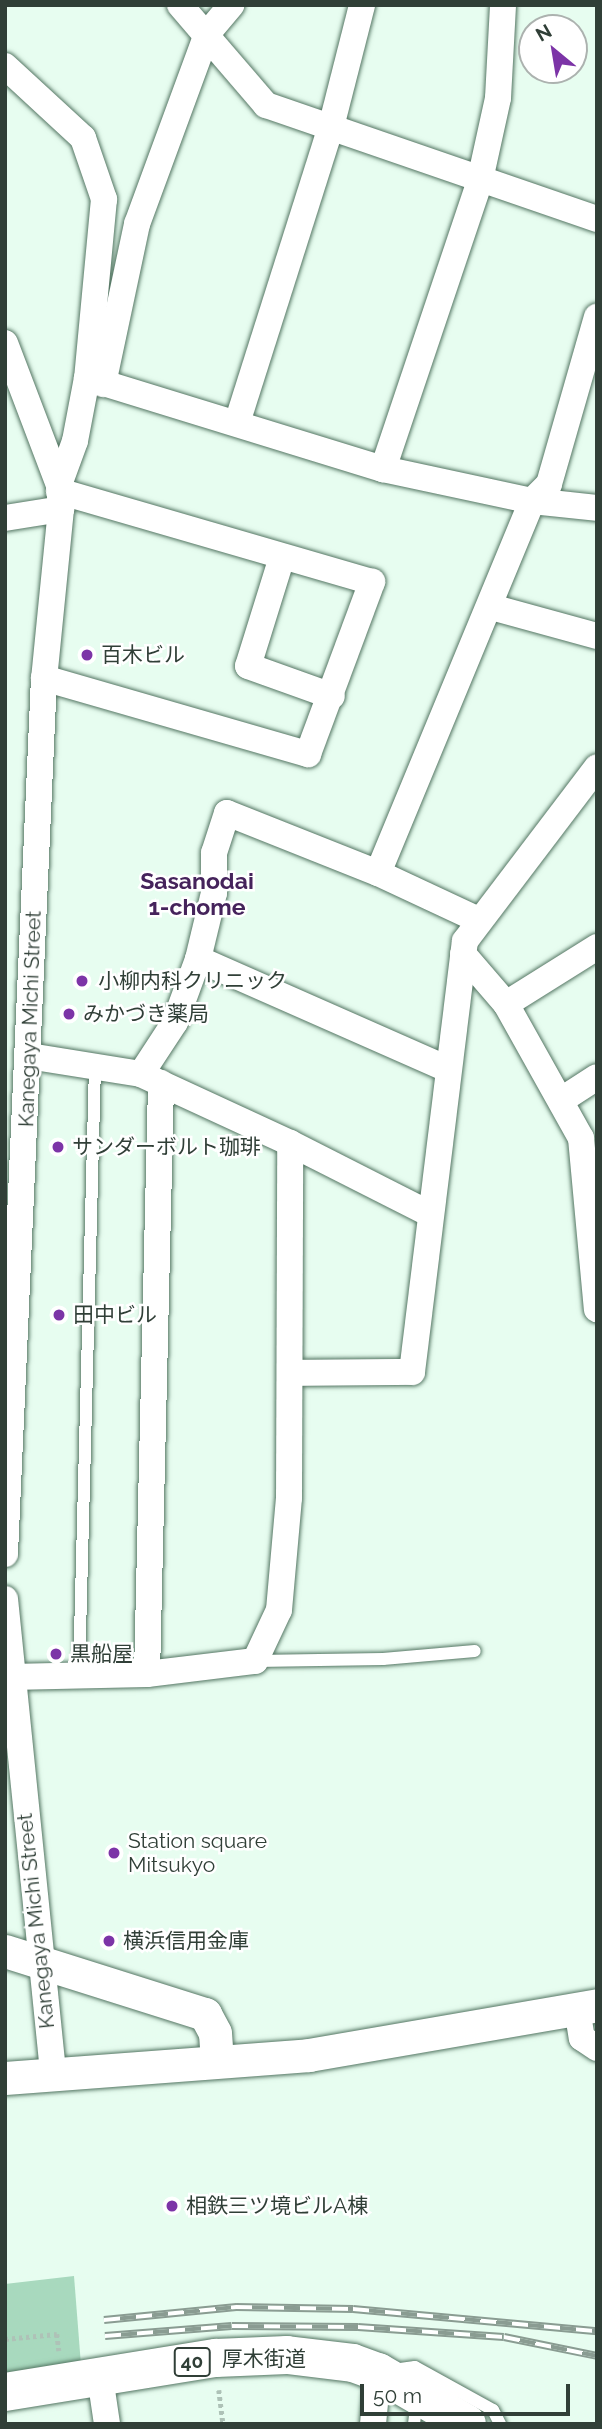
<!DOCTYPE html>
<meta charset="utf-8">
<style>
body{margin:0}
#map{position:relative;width:602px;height:2429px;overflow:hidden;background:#e7fdf0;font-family:Raleway,"Noto Sans JP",sans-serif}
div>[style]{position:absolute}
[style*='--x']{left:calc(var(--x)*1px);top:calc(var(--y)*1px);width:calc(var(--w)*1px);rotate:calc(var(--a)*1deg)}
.green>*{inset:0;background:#a8d9be}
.path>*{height:4.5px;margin-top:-2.25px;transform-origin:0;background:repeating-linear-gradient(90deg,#aec2b7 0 3.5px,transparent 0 7px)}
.roads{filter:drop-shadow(0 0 2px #547663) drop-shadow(0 0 2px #547663)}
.service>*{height:12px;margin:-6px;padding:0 6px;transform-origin:6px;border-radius:6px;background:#fff}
.minor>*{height:26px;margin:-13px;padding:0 13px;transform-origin:13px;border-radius:13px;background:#fff}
.tertiary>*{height:33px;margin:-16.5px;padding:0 16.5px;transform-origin:16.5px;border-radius:16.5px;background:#fff}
.primary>*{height:38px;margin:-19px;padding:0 19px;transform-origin:19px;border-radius:19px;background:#fff}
.rail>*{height:8px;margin-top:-4px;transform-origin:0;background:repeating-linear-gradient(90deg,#fff 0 16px,#8a9c92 0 32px);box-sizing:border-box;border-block:2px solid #8a9c92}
.dots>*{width:19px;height:19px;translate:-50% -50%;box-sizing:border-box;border:4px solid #fff;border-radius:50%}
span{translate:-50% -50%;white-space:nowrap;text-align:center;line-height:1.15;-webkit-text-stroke:5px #fff;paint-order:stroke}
.shield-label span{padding:2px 5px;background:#fff;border:2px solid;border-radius:5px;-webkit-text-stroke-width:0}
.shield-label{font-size:19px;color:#303f37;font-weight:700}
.poi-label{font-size:21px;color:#303f37}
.left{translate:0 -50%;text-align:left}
.street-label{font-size:21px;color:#303f37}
.neighbourhood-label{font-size:23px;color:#45235b;font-weight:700}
.frame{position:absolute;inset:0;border:7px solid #303f37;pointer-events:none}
.north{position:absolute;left:518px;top:14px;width:70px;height:70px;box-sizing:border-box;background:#fff;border:2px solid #acb2af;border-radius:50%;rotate:330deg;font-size:19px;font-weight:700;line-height:28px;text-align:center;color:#303f37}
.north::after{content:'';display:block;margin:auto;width:24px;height:32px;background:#7c34a7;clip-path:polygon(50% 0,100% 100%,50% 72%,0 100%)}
.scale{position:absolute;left:360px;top:2384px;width:210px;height:32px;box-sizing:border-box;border:4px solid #303f37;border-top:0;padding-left:9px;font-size:21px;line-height:24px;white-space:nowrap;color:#303f37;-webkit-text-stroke:5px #fff;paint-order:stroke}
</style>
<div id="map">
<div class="green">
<div style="clip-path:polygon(74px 2276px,81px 2365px,5px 2374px,5px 2284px)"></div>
</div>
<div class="path">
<div style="--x:5;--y:2339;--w:52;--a:-5.5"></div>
<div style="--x:57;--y:2334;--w:17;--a:83"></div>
<div style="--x:219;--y:2390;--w:34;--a:83"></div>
</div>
<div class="roads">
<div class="service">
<div style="--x:256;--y:1661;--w:127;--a:-0.9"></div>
<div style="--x:383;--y:1659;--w:92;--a:-5"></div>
<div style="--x:79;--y:1673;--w:608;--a:-88.49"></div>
<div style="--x:393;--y:2370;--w:22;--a:-8"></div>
<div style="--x:415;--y:2367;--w:89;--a:28.9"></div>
<div style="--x:493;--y:2410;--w:16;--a:63"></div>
<div style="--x:414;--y:2424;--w:24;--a:-83"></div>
</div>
<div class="minor">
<div style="--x:180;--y:5;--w:132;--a:49.3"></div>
<div style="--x:266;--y:105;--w:350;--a:19"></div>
<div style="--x:5;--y:66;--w:106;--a:42.7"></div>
<div style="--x:83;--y:138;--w:65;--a:71"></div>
<div style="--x:104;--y:199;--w:180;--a:95.4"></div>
<div style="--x:87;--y:378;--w:64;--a:100.8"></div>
<div style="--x:75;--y:441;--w:47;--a:110"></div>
<div style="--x:5;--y:343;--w:152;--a:69.2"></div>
<div style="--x:59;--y:485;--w:24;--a:85"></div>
<div style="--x:61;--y:509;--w:170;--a:95.7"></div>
<div style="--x:44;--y:678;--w:877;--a:92.55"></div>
<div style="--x:87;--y:378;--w:310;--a:17.1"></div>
<div style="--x:383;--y:469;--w:152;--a:12.1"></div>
<div style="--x:532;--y:501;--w:65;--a:6.1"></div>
<div style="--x:103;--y:384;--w:164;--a:-78"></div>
<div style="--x:137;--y:224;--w:202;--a:-69.8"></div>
<div style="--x:207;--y:34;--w:38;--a:-50"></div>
<div style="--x:237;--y:423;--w:311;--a:-72.4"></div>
<div style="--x:331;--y:127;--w:126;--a:-75.7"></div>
<div style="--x:383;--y:469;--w:305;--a:-71.4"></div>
<div style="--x:480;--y:180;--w:84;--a:-77.6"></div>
<div style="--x:498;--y:98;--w:93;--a:-86.9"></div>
<div style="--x:5;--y:518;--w:57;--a:-9.1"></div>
<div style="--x:282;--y:557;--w:114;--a:107.3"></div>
<div style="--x:248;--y:666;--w:89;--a:19.7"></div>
<div style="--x:491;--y:607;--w:110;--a:15.3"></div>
<div style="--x:44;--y:678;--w:275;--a:16.1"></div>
<div style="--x:308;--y:754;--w:184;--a:-69.6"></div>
<div style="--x:372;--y:582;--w:326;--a:-163.8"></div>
<div style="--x:378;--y:873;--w:403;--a:-67.5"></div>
<div style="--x:532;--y:501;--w:24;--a:-45"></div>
<div style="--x:549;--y:484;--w:174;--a:-74"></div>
<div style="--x:463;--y:954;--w:66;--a:49.3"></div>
<div style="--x:506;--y:1004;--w:154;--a:60.8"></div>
<div style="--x:581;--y:1138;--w:172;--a:84.7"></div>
<div style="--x:198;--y:959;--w:272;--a:23.8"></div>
<div style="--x:506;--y:1004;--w:107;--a:-32.1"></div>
<div style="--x:141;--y:1074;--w:62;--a:-56.8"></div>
<div style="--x:175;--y:1022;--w:67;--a:-69.9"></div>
<div style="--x:198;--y:959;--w:68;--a:-76.4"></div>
<div style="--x:214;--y:893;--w:40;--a:-90"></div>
<div style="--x:214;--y:853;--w:42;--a:-72"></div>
<div style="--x:227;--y:813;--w:162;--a:21.7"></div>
<div style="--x:378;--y:873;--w:111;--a:25"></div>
<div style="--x:563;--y:1099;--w:40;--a:-32.9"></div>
<div style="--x:290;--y:1143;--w:155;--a:26.9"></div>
<div style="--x:291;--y:1373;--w:121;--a:-0.5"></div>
<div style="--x:412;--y:1372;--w:434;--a:-83"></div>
<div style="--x:465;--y:941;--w:218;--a:-52.8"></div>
<div style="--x:5;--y:1599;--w:477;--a:84.2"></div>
<div style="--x:147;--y:1674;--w:591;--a:-88.64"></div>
<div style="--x:10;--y:1677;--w:137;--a:-1.3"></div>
<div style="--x:147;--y:1674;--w:109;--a:-6.9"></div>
<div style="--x:255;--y:1661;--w:56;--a:-64.8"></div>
<div style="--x:279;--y:1610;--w:112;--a:-84.9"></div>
<div style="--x:289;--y:1498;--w:355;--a:-89.8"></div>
<div style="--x:290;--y:1143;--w:164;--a:-155.2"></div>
<div style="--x:141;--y:1074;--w:113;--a:-170.9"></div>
<div style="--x:577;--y:2008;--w:30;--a:81"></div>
<div style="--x:582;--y:2038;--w:18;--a:34"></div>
<div style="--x:100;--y:2377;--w:48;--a:81.5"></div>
<div style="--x:373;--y:2424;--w:52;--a:-84.5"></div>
</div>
<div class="tertiary">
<div style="--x:5;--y:1951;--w:210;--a:17.5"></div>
<div style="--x:205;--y:2014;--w:21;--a:62"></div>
<div style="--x:215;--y:2033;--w:27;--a:86"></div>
<div style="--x:5;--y:2078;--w:305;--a:-4.3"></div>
<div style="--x:309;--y:2055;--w:292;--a:-9.8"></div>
</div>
<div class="primary">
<div style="--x:5;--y:2392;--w:214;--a:-9.2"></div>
<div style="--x:216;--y:2358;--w:71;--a:-2.4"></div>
<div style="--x:287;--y:2355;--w:66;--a:6.9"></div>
<div style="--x:353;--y:2363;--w:27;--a:20"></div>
<div style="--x:378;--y:2372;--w:103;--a:30.3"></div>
</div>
</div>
<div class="rail">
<div style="--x:104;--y:2320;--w:133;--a:-5.6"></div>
<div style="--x:236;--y:2307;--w:117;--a:1"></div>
<div style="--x:353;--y:2309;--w:245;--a:5.2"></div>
<div style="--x:105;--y:2336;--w:127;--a:-4.5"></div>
<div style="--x:232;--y:2326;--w:126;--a:0.5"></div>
<div style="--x:358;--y:2327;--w:146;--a:3.9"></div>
<div style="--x:504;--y:2337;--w:95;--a:11.5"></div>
</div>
<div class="dots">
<div style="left:87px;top:655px;background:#7c34a7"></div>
<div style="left:82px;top:981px;background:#7c34a7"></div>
<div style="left:69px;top:1014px;background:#7c34a7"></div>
<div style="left:58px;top:1147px;background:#7c34a7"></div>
<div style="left:59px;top:1315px;background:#7c34a7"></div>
<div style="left:56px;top:1654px;background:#7c34a7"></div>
<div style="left:114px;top:1853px;background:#7c34a7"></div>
<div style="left:109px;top:1941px;background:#7c34a7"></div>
<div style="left:172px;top:2206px;background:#7c34a7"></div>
</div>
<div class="shield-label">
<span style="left:192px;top:2362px">40</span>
</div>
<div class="poi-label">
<span class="left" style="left:101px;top:655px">百木ビル</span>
<span class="left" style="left:98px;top:981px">小柳内科クリニック</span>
<span class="left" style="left:83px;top:1014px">みかづき薬局</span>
<span class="left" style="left:72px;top:1147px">サンダーボルト珈琲</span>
<span class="left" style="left:73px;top:1315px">田中ビル</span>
<span class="left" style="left:70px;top:1654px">黒船屋</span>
<span class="left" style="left:128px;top:1853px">Station square<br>Mitsukyo</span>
<span class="left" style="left:123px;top:1941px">横浜信用金庫</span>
<span class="left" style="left:186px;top:2206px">相鉄三ツ境ビルA棟</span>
</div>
<div class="street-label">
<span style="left:30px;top:1019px;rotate:-88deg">Kanegaya Michi Street</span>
<span style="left:36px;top:1921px;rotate:-96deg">Kanegaya Michi Street</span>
<span style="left:264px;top:2359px">厚木街道</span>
</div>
<div class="neighbourhood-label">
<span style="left:197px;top:894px">Sasanodai<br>1-chome</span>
</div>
<div class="frame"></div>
<div class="north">N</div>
<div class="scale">50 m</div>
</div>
